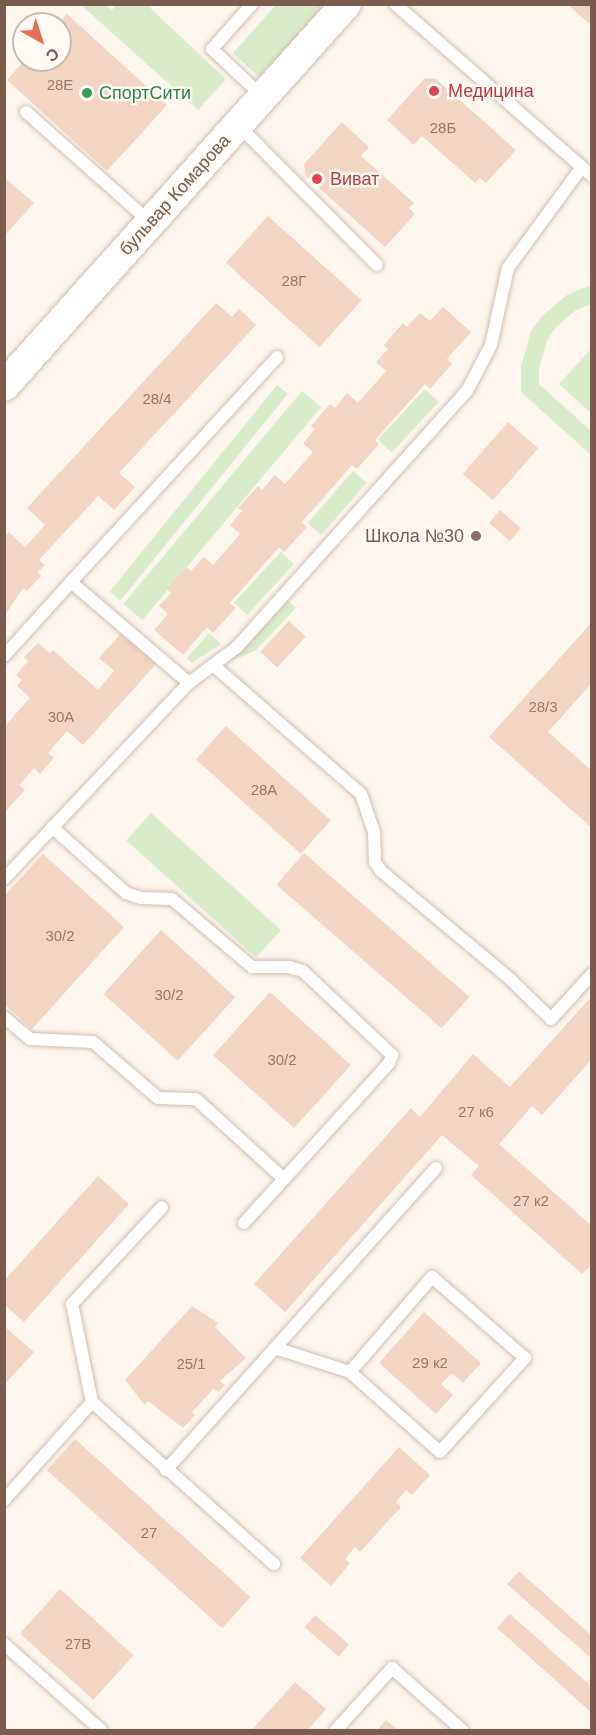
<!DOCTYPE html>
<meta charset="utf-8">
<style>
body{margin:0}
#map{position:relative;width:596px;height:1735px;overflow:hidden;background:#fdf6ec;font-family:Helvetica,sans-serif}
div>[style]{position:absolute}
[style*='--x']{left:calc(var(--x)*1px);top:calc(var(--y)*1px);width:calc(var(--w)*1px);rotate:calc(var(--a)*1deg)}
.green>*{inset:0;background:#d8ecc9;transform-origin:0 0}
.building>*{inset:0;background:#f3d5c3;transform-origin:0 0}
.roads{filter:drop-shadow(0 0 2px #d1beb0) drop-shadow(0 0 2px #d1beb0)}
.service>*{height:12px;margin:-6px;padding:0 6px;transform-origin:6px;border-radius:6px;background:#fff}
.tertiary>*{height:30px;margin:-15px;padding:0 15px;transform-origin:15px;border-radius:15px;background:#fff}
.dots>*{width:16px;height:16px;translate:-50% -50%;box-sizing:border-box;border:3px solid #fffaf3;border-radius:50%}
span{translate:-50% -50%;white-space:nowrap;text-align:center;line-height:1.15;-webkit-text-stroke:5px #fffaf3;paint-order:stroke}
.number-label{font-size:15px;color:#987a6a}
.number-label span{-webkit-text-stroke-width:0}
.health-label{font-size:18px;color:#be3a42}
.left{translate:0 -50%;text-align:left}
.leisure-label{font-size:18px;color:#27864d}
.street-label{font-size:18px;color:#7a5c4d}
.education-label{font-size:18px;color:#785e54}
.right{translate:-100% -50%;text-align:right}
.frame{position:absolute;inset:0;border:6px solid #7a5c4d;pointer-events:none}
.north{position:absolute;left:12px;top:12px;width:60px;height:60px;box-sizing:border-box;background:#fffaf3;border:2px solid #cabbb1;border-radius:50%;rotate:141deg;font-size:16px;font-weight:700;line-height:24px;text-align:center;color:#7a5c4d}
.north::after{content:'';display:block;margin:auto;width:21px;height:27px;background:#e76f51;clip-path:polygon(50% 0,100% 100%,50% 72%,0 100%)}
</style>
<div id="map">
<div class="green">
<div style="clip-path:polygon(81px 5px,106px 5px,112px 10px,116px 5px,151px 5px,151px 9px,226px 79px,198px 110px)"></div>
<div style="clip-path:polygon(276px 5px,328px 5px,261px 79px,233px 53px)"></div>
<div style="clip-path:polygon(591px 285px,591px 304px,576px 310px,556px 327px,547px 340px,539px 369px,539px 384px,591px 431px,591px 455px,521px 392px,521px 367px,531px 331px,542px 316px,567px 295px)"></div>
<div style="clip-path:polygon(591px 349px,591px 413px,559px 384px)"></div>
<div style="left:277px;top:385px;width:14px;height:266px;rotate:39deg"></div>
<div style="left:425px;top:389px;width:19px;height:69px;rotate:43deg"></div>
<div style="left:302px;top:391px;width:25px;height:278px;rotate:40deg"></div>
<div style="left:353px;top:471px;width:18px;height:69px;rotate:41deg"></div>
<div style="left:281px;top:552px;width:18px;height:69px;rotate:43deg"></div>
<div style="clip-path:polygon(286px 599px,296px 608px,255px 651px,230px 661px)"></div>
<div style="clip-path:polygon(209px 633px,221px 644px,192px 663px,187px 658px)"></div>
<div style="left:151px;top:813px;width:175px;height:37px;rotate:42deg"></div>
</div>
<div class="building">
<div style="clip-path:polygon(567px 4px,592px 4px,592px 26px)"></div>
<div style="clip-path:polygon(67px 14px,167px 105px,107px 171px,7px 80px,25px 60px,60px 60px,58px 24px)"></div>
<div style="clip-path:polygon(425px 78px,436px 79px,516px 150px,486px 183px,480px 178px,475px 183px,422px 136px,414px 145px,387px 120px)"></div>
<div style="clip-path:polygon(342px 122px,369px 147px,361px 156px,414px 203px,409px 208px,415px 214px,385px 247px,306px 176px,304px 164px)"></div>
<div style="clip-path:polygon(4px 177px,34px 203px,4px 236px)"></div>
<div style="left:268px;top:216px;width:126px;height:63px;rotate:42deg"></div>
<div style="clip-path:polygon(216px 303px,232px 317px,239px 309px,256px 325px,119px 473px,135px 487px,114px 510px,98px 496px,39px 560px,45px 565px,38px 572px,41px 576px,27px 591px,23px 588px,5px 615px,5px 537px,9px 532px,25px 547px,45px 525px,27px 508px)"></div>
<div style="clip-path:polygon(443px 307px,471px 332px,447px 359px,452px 364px,430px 389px,425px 384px,375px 440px,379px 444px,357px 469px,352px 465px,302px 522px,307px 527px,284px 552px,279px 547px,230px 603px,236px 608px,213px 633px,207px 627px,183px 655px,154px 630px,168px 614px,159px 606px,171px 593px,167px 589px,187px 567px,191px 571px,204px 557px,213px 565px,240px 534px,230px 525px,242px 511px,238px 508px,258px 486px,262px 490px,275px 475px,285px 484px,313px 452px,303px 443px,315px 429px,311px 426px,330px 404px,335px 408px,347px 393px,358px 403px,386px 371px,376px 362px,388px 349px,384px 345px,403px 323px,407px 327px,420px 313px,430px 321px)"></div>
<div style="left:508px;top:422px;width:40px;height:69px;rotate:41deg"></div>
<div style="left:500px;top:510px;width:28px;height:17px;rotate:41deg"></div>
<div style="left:289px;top:621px;width:23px;height:42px;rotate:43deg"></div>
<div style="clip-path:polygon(592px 622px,592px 683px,548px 732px,592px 771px,592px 828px,489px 737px)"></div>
<div style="clip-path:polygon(124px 630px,159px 661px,83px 745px,67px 731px,48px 753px,54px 758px,40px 774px,34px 768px,19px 785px,25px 790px,4px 813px,4px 727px,30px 698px,17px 686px,22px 680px,16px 675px,28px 661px,24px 657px,38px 643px,50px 653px,53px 650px,98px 690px,114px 671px,99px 658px)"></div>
<div style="left:226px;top:726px;width:141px;height:45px;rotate:42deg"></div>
<div style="left:304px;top:853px;width:219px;height:42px;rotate:41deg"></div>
<div style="clip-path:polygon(43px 854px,124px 927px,32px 1029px,4px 1004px,4px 896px)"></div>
<div style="left:161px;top:930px;width:100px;height:86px;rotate:42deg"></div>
<div style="left:270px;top:992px;width:109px;height:85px;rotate:42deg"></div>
<div style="clip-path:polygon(592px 996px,592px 1059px,542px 1115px,532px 1106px,499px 1144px,592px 1226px,592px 1264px,582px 1274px,471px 1175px,479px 1166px,442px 1135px,285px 1312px,254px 1284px,411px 1108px,420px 1117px,473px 1054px,510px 1087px)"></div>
<div style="clip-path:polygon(98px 1176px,129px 1204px,24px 1322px,4px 1304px,4px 1281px)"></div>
<div style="clip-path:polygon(192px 1306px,218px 1323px,215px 1327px,246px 1358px,220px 1381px,225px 1385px,218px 1392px,214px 1388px,192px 1412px,195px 1415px,183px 1428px,148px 1401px,145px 1405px,125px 1380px)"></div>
<div style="clip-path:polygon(424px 1312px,481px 1363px,463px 1383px,452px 1373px,441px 1384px,453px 1395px,436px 1414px,379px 1363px)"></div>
<div style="clip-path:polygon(4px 1326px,34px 1352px,4px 1385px)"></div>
<div style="left:75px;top:1439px;width:236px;height:42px;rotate:42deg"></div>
<div style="clip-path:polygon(399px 1447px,430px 1475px,412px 1495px,406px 1490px,396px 1502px,401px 1507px,360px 1552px,355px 1547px,345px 1559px,350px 1563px,331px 1586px,300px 1558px)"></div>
<div style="clip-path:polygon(519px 1571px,592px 1636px,592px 1659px,507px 1584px)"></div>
<div style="left:60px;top:1589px;width:99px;height:60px;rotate:42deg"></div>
<div style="clip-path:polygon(510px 1614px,592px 1687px,592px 1713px,497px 1628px)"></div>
<div style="left:315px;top:1615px;width:45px;height:16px;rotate:41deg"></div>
<div style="clip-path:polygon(295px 1682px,326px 1709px,308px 1730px,252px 1730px)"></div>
<div style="clip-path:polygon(386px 1720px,398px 1730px,377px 1730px)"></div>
</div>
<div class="roads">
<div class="service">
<div style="--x:252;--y:4;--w:60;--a:131.6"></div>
<div style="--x:212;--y:49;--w:70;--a:43.3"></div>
<div style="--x:395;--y:4;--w:262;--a:41.1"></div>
<div style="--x:26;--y:112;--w:167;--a:41.6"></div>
<div style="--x:238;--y:125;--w:197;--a:45.2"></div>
<div style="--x:71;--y:582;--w:305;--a:-47.5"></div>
<div style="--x:4;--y:656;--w:100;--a:-47.8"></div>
<div style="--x:71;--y:582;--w:155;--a:40.6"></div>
<div style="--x:213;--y:665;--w:196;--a:41.1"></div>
<div style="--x:361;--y:794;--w:40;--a:71.1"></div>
<div style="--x:374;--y:832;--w:30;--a:88"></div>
<div style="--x:375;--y:862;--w:11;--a:56"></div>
<div style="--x:381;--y:871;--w:168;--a:39.9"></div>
<div style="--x:510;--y:979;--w:57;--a:44.3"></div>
<div style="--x:551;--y:1019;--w:61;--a:-47.7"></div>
<div style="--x:4;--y:879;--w:270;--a:-46.7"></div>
<div style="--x:189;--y:683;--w:60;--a:-36.9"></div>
<div style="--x:237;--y:647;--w:344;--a:-48.1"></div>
<div style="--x:467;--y:391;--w:52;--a:-62.4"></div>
<div style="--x:491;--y:345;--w:79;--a:-77.6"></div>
<div style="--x:508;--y:268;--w:125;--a:-53.8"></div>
<div style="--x:4;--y:1017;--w:34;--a:40"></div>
<div style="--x:30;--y:1039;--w:63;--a:2.7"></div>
<div style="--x:93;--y:1042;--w:86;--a:40.7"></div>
<div style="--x:158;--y:1098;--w:38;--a:2"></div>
<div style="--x:196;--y:1099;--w:119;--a:42.3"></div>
<div style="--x:284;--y:1179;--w:156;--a:-47.8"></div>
<div style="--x:389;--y:1063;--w:9;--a:-69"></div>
<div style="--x:392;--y:1055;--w:122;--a:-136.7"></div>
<div style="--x:303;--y:971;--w:15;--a:-164"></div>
<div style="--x:289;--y:967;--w:37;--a:180"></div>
<div style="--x:252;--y:967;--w:105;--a:-139.6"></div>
<div style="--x:172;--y:899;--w:31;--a:-178"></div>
<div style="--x:141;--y:898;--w:16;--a:-162"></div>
<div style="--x:126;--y:893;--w:99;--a:-138.3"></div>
<div style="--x:244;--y:1223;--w:59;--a:-47.7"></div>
<div style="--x:278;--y:1349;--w:76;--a:17.7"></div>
<div style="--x:350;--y:1372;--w:120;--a:41.6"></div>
<div style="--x:440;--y:1452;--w:127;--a:-47.9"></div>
<div style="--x:525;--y:1358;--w:123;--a:-138.9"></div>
<div style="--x:432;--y:1277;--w:125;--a:130.8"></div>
<div style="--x:92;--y:1402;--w:100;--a:-101.5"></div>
<div style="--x:72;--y:1304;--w:132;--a:-47.1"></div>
<div style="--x:166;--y:1470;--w:405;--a:-48.2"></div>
<div style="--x:4;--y:1500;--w:132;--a:-48.1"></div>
<div style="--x:92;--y:1402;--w:244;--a:41.7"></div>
<div style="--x:4;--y:1644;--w:130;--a:41.6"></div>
<div style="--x:336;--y:1730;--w:84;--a:-47.9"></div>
<div style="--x:392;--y:1668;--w:94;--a:41.5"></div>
</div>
<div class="tertiary">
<div style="--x:4;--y:386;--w:513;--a:-48.16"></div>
</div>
</div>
<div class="dots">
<div style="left:434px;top:91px;background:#e0444e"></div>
<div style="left:87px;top:93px;background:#2e9e5b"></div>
<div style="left:317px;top:179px;background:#e0444e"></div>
<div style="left:476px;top:536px;background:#8d6e63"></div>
</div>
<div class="number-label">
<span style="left:60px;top:85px">28Е</span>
<span style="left:443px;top:128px">28Б</span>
<span style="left:294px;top:281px">28Г</span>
<span style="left:157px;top:399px">28/4</span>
<span style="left:543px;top:707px">28/3</span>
<span style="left:61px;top:717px">30А</span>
<span style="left:264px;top:790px">28А</span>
<span style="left:60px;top:936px">30/2</span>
<span style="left:169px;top:995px">30/2</span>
<span style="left:282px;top:1060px">30/2</span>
<span style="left:476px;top:1112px">27 к6</span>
<span style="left:531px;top:1201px">27 к2</span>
<span style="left:430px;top:1363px">29 к2</span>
<span style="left:191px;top:1364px">25/1</span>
<span style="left:149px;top:1533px">27</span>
<span style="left:78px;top:1644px">27В</span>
</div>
<div class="health-label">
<span class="left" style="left:448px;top:91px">Медицина</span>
<span class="left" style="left:330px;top:179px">Виват</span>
</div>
<div class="leisure-label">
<span class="left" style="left:99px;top:93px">СпортСити</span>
</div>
<div class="street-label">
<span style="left:175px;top:195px;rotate:-48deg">бульвар Комарова</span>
</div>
<div class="education-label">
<span class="right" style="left:464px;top:536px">Школа №30</span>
</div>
<div class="frame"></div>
<div class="north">С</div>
</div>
